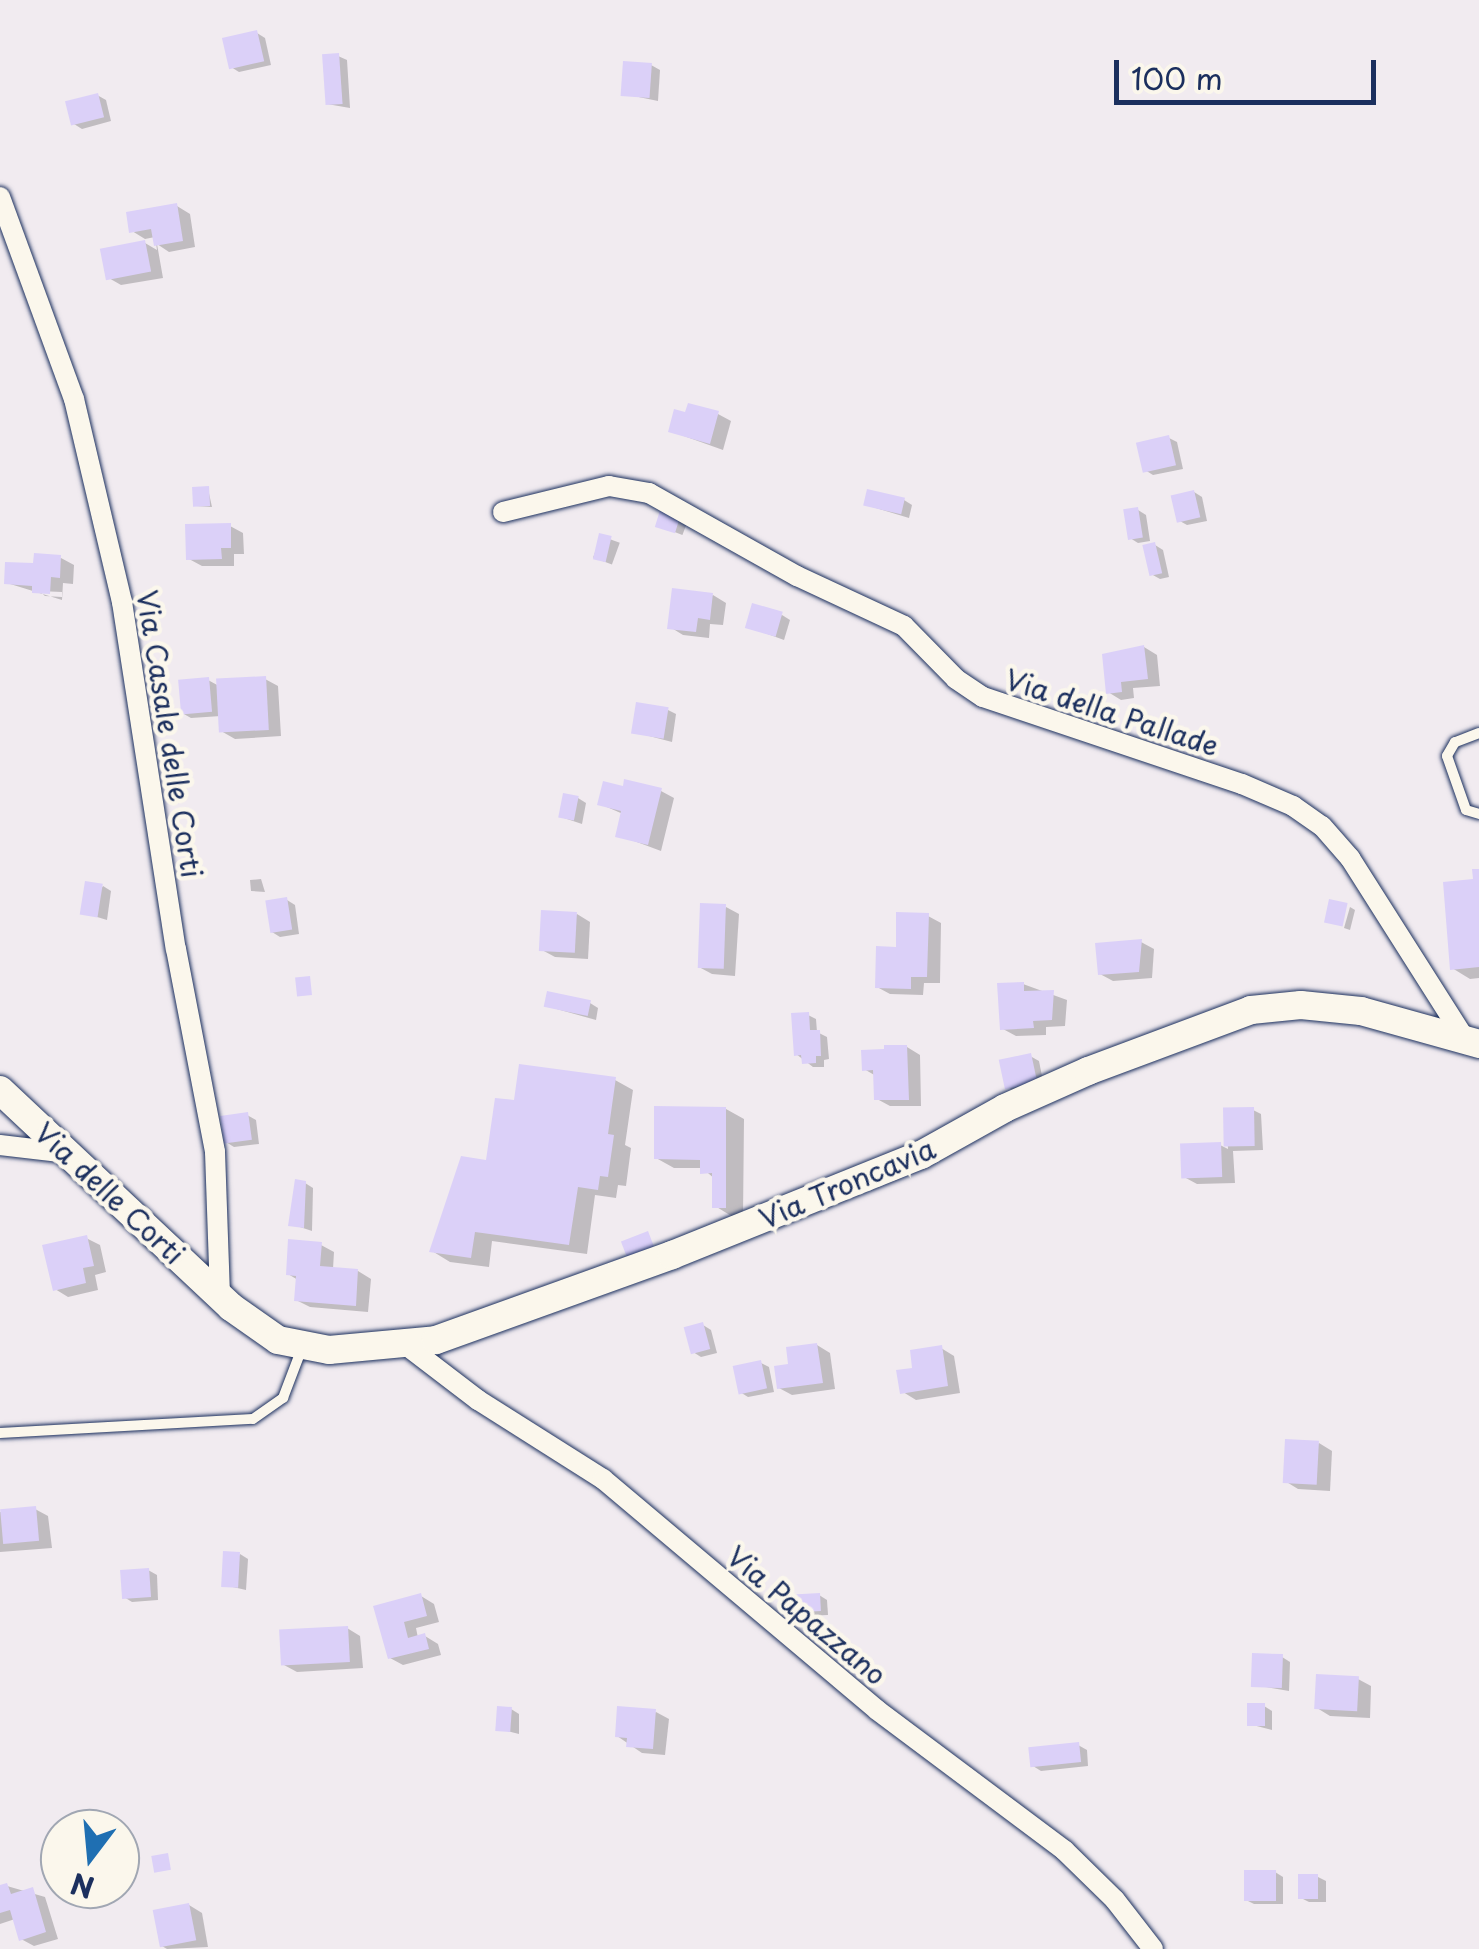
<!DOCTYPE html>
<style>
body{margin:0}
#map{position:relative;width:1479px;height:1949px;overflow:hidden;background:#f1ebf0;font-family:"Playpen Sans",sans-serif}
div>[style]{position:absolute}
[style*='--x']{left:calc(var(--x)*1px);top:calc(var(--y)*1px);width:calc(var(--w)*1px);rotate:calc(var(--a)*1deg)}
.shadow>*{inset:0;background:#0003;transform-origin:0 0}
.building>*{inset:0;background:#dbd0f8;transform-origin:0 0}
.roads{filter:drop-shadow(0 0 2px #1b2f5e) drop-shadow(0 0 2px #1b2f5e)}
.lane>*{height:10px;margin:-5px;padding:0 5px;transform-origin:5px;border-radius:5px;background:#fbf7ec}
.street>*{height:20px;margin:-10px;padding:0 10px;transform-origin:10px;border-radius:10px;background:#fbf7ec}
.secondary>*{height:28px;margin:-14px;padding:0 14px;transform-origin:14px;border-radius:14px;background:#fbf7ec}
span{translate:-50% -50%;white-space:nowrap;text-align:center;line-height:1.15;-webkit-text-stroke:9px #fbf7ec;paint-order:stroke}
.street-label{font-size:28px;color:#1b2f5e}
.north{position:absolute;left:40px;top:1809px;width:100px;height:100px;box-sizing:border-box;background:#fbf7ec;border:2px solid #a1a7b3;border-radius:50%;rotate:196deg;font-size:28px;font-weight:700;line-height:40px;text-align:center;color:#1b2f5e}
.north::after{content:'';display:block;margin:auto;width:35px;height:45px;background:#1f6fb2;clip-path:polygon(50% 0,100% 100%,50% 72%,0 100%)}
.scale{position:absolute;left:1114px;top:60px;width:262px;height:45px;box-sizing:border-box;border:5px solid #1b2f5e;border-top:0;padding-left:12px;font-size:30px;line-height:35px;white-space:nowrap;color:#1b2f5e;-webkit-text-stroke:8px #fbf7ec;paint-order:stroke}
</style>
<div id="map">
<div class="shadow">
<div style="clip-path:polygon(257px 33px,265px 38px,271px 65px,239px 72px,231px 67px)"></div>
<div style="clip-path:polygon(338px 56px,347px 60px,350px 108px,327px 104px)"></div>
<div style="clip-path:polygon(651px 65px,660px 70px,658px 101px,624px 94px)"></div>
<div style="clip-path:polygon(97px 95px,106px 100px,111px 121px,82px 129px,74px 124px)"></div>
<div style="clip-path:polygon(177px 206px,190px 214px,195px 247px,169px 252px,157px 244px,163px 278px,121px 285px,107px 277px,145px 243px,157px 250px,155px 237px,145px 239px,132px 231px)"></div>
<div style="clip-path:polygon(718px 414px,731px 421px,723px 450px,670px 431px)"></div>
<div style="clip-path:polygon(1169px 438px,1177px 442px,1183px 469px,1153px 475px,1145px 470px)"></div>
<div style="clip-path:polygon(208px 489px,212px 507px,196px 506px)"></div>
<div style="clip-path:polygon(1194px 492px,1202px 497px,1207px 521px,1187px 525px,1178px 520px)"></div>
<div style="clip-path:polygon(904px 500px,912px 505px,909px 518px,866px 505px)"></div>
<div style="left:662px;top:510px;width:28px;height:16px;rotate:21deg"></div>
<div style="clip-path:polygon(1138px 510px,1146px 515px,1150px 541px,1138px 543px,1130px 538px)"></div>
<div style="clip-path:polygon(230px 526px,243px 533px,244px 554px,234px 554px,234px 566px,202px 566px,189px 559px)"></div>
<div style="left:601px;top:536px;width:20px;height:23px;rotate:20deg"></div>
<div style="clip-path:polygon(1155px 545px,1163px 550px,1169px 577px,1160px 579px,1151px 574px)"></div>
<div style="clip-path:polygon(evenodd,61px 558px,74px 565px,73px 584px,63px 583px,62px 600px,7px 583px,61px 558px,39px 591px,62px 592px,62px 597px,45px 596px,39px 591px)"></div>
<div style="clip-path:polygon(713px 595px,726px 603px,723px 625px,710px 624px,709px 638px,683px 635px,670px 627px)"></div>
<div style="clip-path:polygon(782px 615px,790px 620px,784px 640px,748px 627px)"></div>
<div style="clip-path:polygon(1144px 647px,1157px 655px,1160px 686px,1133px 688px,1134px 698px,1121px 700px,1108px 692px)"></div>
<div style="clip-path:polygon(265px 679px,278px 686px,281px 736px,235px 739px,221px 731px,221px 716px,191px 718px,182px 713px,208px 680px,219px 686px)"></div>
<div style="clip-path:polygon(668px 710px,676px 714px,672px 742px,634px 732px)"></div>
<div style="clip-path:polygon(661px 791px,674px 798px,661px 851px,618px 835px,623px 814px,600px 804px)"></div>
<div style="clip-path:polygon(578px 798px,586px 803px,582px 824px,561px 817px)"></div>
<div style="clip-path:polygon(1479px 871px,1479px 978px,1470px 979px,1452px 968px)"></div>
<div style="clip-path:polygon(261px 879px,265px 892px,251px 891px,250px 880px)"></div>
<div style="clip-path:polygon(103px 886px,111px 891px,107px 920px,84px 913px)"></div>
<div style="clip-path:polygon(287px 900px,295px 905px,299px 934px,280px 937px,272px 932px)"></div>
<div style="clip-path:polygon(726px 907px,739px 914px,735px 976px,712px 974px,699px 967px)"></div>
<div style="clip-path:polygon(1350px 907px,1355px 910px,1350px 930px,1344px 928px)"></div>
<div style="clip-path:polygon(577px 914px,590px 922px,588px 959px,555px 957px,542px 950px)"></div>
<div style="clip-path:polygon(928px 916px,941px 923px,940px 983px,924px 983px,923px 995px,890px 994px,877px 987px)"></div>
<div style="clip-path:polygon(1141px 942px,1154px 949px,1152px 978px,1113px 981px,1100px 974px)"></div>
<div style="clip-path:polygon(1023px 984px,1067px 1000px,1065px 1026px,1046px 1027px,1046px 1035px,1016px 1036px,1003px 1029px)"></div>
<div style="clip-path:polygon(590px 1003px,598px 1008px,596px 1020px,546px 1006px)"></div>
<div style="clip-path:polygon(808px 1015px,816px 1019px,817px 1032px,827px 1037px,829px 1059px,824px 1060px,824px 1067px,813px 1067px,796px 1054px)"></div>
<div style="clip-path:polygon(907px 1047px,920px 1055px,921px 1106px,890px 1106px,877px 1099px,876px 1076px,864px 1069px)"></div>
<div style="clip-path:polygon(1030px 1056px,1039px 1061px,1044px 1086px,1016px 1092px,1008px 1087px)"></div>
<div style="clip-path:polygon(615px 1080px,633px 1090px,625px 1145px,631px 1148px,626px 1186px,618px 1185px,616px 1198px,595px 1195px,587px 1254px,492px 1241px,489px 1267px,450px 1262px,432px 1251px,489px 1163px,516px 1103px)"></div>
<div style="clip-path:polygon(726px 1109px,744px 1119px,743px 1217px,733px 1217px,715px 1206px,715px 1179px,702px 1168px,674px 1168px,656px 1158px)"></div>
<div style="clip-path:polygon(1253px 1110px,1261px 1114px,1263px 1150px,1233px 1151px,1235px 1183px,1197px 1184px,1184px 1177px,1220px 1145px,1228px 1149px,1226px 1111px)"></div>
<div style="clip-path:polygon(247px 1115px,256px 1120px,259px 1144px,234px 1147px,226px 1142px)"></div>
<div style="clip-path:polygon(305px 1183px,313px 1188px,312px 1231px,291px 1224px)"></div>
<div style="clip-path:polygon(86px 1238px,100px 1245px,106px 1272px,95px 1275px,98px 1290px,68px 1297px,55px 1289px)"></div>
<div style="clip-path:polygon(321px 1245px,334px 1252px,333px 1269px,358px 1271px,371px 1279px,368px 1312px,310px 1307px,296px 1300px,298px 1280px,288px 1274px)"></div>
<div style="clip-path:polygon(703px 1325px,711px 1330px,717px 1353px,701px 1357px,693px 1352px)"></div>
<div style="clip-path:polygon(817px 1345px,830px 1353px,835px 1389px,792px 1395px,779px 1388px,791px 1366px)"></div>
<div style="clip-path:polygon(941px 1348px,954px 1356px,960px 1393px,916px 1400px,903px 1392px,915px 1370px)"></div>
<div style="clip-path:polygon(761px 1363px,769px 1367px,774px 1392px,748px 1397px,740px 1392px)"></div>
<div style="clip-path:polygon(1319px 1443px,1332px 1451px,1330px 1491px,1298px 1489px,1285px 1481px)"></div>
<div style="clip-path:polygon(35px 1509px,48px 1516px,52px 1548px,0 1552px,0 1512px)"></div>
<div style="clip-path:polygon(240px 1554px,248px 1559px,246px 1590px,224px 1585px)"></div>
<div style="clip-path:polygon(148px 1570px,157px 1575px,158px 1600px,132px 1602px,124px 1597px)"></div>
<div style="clip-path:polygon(819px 1595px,827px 1600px,828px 1615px,804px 1616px,796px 1612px)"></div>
<div style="clip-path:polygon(421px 1596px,434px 1604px,439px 1622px,416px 1628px,418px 1638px,425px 1636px,438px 1644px,441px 1655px,403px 1665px,390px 1658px,376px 1608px)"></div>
<div style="clip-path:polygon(347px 1628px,360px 1636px,363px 1668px,297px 1672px,284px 1665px)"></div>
<div style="clip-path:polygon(1282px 1657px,1290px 1662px,1289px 1691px,1254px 1685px)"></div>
<div style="clip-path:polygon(1358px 1679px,1371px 1686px,1370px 1718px,1330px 1716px,1317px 1708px)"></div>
<div style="clip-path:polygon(1264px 1706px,1272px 1711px,1272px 1730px,1249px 1724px)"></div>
<div style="clip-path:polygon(511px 1709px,519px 1714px,519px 1734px,499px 1729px)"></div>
<div style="clip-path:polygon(656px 1712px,669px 1719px,665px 1755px,642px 1753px,617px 1736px)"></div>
<div style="clip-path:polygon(1078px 1745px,1087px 1750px,1088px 1766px,1041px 1771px,1033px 1766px)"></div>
<div style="clip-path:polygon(1275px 1872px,1283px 1877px,1283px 1904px,1254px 1904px,1246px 1900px)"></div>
<div style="clip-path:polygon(1318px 1877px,1326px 1881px,1326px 1902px,1309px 1902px,1301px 1898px)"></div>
<div style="clip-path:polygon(7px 1886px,45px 1897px,58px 1939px,34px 1946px,21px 1939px,15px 1919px,0 1924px,0 1888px)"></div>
<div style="clip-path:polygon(189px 1905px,202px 1913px,208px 1947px,167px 1949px,162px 1946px)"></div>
</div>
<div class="building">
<div style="left:257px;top:30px;width:32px;height:36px;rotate:77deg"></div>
<div style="left:339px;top:53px;width:51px;height:17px;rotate:86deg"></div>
<div style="left:623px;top:61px;width:29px;height:35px;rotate:4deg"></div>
<div style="left:98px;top:93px;width:25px;height:34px;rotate:76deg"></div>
<div style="clip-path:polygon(177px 203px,183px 241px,154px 246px,151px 229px,129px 233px,126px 212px)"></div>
<div style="left:145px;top:240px;width:32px;height:46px;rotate:79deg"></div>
<div style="clip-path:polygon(688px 403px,719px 411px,710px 444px,668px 432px,674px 409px,685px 412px)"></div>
<div style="left:1169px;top:435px;width:31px;height:34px;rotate:77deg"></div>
<div style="left:209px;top:486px;width:20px;height:17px;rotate:87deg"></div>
<div style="left:867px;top:489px;width:39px;height:17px;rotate:13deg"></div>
<div style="left:1194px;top:490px;width:28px;height:24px;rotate:77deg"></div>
<div style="left:661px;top:507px;width:21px;height:21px;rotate:17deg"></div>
<div style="left:1138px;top:507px;width:31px;height:15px;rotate:81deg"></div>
<div style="clip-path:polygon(231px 523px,231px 548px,221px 548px,222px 559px,186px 560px,185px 524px)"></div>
<div style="left:599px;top:533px;width:13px;height:27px;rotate:13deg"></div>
<div style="left:1155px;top:542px;width:32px;height:13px;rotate:77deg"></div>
<div style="clip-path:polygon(34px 553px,61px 555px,60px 578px,51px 577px,50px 594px,32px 593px,32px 586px,4px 584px,5px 562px,33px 563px)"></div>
<div style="clip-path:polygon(672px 588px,713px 593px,710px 620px,698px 618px,696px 632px,667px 629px)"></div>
<div style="left:752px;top:603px;width:32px;height:26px;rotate:16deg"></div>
<div style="clip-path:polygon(1144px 645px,1148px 679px,1121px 682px,1122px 692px,1106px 694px,1102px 654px)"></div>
<div style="left:266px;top:676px;width:54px;height:50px;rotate:87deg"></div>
<div style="left:209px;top:677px;width:35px;height:31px;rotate:85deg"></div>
<div style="left:636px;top:702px;width:33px;height:32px;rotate:9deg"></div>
<div style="clip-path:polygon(624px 779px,662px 788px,648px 845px,615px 837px,621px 811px,597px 805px,603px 781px,623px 786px)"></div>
<div style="left:563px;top:793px;width:16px;height:25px;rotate:11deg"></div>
<div style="clip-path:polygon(1472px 869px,1479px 869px,1479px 967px,1450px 970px,1443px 882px,1473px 879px)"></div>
<div style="left:85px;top:881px;width:18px;height:34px;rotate:9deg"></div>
<div style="left:287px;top:897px;width:33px;height:22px;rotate:81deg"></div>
<div style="left:1329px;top:899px;width:19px;height:24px;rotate:12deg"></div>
<div style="left:700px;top:903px;width:26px;height:65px;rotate:2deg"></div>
<div style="left:541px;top:910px;width:36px;height:41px;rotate:3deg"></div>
<div style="clip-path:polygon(896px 912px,929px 913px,927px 977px,911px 977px,911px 989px,875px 988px,876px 946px,896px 947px)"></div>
<div style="clip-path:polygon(1142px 939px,1139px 972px,1098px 975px,1095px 943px)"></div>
<div style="left:310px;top:976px;width:19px;height:15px;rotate:84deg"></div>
<div style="clip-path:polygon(1024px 982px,1024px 991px,1054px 990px,1052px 1020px,1033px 1021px,1034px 1028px,1000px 1030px,997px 983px)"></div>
<div style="left:547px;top:991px;width:45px;height:16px;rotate:12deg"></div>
<div style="clip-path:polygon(809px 1012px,810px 1030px,820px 1030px,821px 1056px,816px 1056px,816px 1063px,802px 1064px,801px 1055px,794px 1056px,791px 1013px)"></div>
<div style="clip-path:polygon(884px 1045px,907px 1045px,909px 1100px,874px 1100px,873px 1070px,862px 1071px,861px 1050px,884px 1049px)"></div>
<div style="left:1031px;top:1053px;width:30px;height:33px;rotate:78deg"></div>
<div style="clip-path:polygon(519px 1064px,616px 1077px,608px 1134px,614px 1135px,608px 1177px,600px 1176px,598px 1190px,578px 1187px,569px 1245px,475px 1232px,471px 1258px,429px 1252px,461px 1156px,486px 1160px,495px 1098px,514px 1100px)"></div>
<div style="clip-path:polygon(654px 1106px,726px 1107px,726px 1208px,712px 1208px,712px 1173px,700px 1174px,700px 1160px,654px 1159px)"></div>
<div style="left:1254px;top:1107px;width:39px;height:31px;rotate:89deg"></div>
<div style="left:248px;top:1112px;width:28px;height:28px;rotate:82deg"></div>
<div style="left:1221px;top:1142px;width:35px;height:41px;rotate:88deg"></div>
<div style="clip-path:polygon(295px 1179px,306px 1181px,304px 1228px,288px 1226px)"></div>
<div style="left:648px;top:1231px;width:22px;height:29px;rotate:69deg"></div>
<div style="clip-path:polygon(87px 1235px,94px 1266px,83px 1268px,86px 1283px,53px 1291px,42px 1245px)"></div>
<div style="clip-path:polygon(288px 1239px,322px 1242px,320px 1266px,358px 1269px,356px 1306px,294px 1301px,296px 1276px,286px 1275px)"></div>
<div style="left:703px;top:1322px;width:28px;height:20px;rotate:75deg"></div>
<div style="clip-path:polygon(817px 1343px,823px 1383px,777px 1389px,774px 1366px,788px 1364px,786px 1347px)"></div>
<div style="clip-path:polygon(942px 1345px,948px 1386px,900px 1394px,896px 1370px,912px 1368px,910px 1350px)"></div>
<div style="left:761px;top:1360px;width:29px;height:29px;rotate:78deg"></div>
<div style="left:1285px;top:1439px;width:34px;height:44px;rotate:3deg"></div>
<div style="left:36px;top:1506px;width:35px;height:36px;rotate:85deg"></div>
<div style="left:223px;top:1551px;width:17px;height:36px;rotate:3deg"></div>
<div style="left:149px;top:1568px;width:29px;height:29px;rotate:86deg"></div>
<div style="clip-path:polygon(421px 1593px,427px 1616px,404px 1622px,408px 1638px,425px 1633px,429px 1649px,388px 1659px,373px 1606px)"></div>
<div style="left:820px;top:1593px;width:18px;height:27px;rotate:87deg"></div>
<div style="left:348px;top:1626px;width:36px;height:69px;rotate:87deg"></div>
<div style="left:1252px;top:1653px;width:31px;height:34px;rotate:2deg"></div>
<div style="left:1316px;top:1674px;width:43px;height:35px;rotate:3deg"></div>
<div style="left:1247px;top:1703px;width:18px;height:23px"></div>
<div style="left:497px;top:1706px;width:15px;height:25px;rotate:4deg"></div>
<div style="clip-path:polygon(617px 1706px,656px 1709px,653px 1749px,626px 1747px,627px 1738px,615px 1737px)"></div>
<div style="left:1079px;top:1742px;width:20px;height:51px;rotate:84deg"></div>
<div style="left:168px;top:1853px;width:17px;height:17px;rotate:80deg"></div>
<div style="left:1244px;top:1870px;width:32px;height:31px"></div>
<div style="left:1298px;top:1874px;width:20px;height:25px"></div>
<div style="clip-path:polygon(7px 1883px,11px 1894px,33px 1887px,46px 1932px,19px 1941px,10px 1910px,0 1913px,0 1885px)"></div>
<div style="left:189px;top:1903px;width:38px;height:37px;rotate:79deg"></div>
</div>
<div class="roads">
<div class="lane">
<div style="--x:1479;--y:733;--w:26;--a:159"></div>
<div style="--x:1455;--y:742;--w:16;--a:120"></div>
<div style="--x:1447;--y:756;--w:57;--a:70.6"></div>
<div style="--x:1466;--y:810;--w:14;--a:17"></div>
<div style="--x:0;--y:1433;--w:253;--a:-3.2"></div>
<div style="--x:253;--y:1419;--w:37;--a:-35"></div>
<div style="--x:283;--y:1398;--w:53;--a:-69.2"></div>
</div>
<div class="street">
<div style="--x:0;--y:197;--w:215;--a:69.9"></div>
<div style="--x:74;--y:399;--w:209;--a:76.7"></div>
<div style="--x:122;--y:602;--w:351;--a:81.2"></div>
<div style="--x:176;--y:949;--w:207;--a:79.1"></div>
<div style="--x:215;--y:1152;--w:143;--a:88"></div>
<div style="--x:503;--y:512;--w:109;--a:-13.8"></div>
<div style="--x:609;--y:486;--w:41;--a:9.9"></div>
<div style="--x:649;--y:493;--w:170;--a:29.3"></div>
<div style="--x:797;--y:576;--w:118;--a:25"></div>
<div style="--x:904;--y:626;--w:74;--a:45.5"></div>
<div style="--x:956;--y:679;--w:32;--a:34"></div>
<div style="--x:983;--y:697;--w:273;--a:18.6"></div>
<div style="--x:1242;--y:784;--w:56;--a:23.3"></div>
<div style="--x:1293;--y:806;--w:35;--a:35"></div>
<div style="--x:1322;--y:826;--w:43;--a:48.8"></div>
<div style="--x:1350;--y:858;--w:214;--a:57.6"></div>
<div style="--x:0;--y:1145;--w:67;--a:6.8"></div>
<div style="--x:406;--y:1345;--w:91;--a:37.4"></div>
<div style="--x:478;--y:1400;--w:148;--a:32.3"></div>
<div style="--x:603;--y:1479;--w:358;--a:40.1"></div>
<div style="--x:877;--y:1710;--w:234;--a:36.8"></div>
<div style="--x:1064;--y:1850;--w:71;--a:44.4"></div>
<div style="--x:1115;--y:1900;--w:62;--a:52.2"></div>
</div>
<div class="secondary">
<div style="--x:0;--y:1090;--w:317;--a:43.2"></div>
<div style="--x:231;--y:1307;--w:57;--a:35.1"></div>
<div style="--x:278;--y:1340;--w:52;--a:11.1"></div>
<div style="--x:329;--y:1350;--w:107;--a:-5.3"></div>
<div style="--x:436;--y:1340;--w:251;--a:-19.8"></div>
<div style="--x:672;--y:1255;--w:268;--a:-21.9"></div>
<div style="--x:921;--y:1155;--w:96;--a:-29.2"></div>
<div style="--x:1005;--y:1108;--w:91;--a:-24"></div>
<div style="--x:1088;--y:1071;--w:174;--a:-20.5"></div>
<div style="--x:1251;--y:1010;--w:50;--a:-5.7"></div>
<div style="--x:1301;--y:1005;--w:60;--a:5.7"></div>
<div style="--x:1361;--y:1011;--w:123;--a:15.6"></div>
</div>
</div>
<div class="street-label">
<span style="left:1112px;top:712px;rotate:18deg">Via della Pallade</span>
<span style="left:170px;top:734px;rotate:81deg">Via Casale delle Corti</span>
<span style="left:847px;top:1183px;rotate:-23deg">Via Troncavia</span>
<span style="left:110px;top:1193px;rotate:43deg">Via delle Corti</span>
<span style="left:807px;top:1615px;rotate:40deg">Via Papazzano</span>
</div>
<div class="north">N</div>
<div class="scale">100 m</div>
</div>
